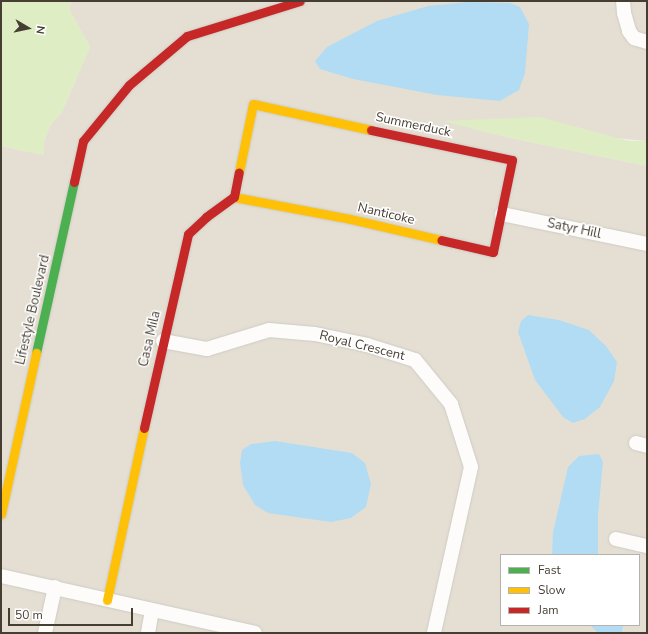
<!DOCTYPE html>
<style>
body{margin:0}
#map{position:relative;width:648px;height:634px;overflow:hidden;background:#f0ede7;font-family:"Nunito Sans",sans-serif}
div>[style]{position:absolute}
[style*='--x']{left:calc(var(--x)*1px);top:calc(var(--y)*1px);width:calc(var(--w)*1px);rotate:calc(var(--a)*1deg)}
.residential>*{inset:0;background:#e5dfd3}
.green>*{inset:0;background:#deedc4}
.water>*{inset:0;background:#b2dcf3}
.roads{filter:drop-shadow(0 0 1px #cecbc5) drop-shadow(0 0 1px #cecbc5)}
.street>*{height:14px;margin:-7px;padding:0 7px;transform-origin:7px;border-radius:7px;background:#fdfcfb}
.fast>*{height:9px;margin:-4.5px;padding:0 4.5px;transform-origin:4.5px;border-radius:4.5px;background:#4caf50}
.slow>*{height:9px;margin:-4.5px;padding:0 4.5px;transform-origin:4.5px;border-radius:4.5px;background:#ffc107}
.jam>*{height:9px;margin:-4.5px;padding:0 4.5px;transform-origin:4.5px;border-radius:4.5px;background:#c62828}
span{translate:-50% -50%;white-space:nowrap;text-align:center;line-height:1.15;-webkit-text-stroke:3px #fff;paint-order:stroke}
.street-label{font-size:13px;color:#463e33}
.frame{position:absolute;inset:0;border:2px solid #463e33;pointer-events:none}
.legend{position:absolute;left:500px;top:554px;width:140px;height:72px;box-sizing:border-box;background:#fff;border:1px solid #b5b2ad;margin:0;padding:5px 7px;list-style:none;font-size:12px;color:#463e33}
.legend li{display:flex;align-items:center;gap:8px;height:20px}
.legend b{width:20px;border:1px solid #b5b2ad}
.north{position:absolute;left:8px;top:8px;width:40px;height:40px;-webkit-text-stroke:3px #fff;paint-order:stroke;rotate:99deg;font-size:11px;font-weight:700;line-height:16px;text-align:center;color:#463e33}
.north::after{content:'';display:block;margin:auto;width:14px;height:18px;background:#463e33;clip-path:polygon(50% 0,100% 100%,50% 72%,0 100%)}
.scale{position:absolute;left:8px;top:608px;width:125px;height:18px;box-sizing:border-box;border:2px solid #463e33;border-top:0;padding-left:5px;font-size:12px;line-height:14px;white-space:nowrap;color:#463e33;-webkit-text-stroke:3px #fff;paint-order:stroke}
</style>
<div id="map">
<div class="residential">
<div style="clip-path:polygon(evenodd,72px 1px,647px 1px,647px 141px,445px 121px,506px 137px,647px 166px,647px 633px,1px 633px,1px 146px,44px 155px,44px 141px,51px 124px,62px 112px,90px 47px,69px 9px,72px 1px,501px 555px,639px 555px,639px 625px,501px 625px,501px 555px)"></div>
</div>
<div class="green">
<div style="clip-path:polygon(1px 1px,72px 1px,69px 9px,90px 47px,62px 112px,51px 124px,44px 141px,44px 155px,1px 146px)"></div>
<div style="clip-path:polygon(539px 117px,629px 141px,647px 141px,647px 166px,506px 137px,443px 121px)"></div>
<div style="clip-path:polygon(37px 275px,42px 278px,33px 314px,28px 314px)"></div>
</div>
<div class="water">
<div style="clip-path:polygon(468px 2px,510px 3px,520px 7px,529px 24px,525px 73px,519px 90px,500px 101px,437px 95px,353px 79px,320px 69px,315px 61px,327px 47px,377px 21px,428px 6px)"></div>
<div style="clip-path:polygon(528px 315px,559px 320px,589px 330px,606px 346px,617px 362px,614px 381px,600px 407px,585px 419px,573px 423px,563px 417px,535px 380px,518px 332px,521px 321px)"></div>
<div style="clip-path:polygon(275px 441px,352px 453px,365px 463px,371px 484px,366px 507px,351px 518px,331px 522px,268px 513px,255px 505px,243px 485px,240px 463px,242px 450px,251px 444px)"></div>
<div style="clip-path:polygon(599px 454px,603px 462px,598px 515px,598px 555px,552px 555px,553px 532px,568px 467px,579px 456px)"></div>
<div style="clip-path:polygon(590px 625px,623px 625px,622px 633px,598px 633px)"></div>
</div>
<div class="roads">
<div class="street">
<div style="--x:623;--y:1;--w:12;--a:85"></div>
<div style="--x:624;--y:13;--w:19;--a:74"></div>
<div style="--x:629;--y:31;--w:9;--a:54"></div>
<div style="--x:634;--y:38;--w:14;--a:17"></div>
<div style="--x:502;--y:214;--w:148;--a:11.7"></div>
<div style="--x:163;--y:341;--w:45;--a:10.3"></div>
<div style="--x:207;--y:349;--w:65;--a:-17"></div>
<div style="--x:269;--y:330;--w:46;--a:5"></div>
<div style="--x:315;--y:334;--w:53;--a:11.9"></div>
<div style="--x:367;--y:345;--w:50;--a:17.4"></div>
<div style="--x:415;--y:360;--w:57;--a:50.7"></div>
<div style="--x:451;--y:404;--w:66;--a:72.4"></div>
<div style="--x:471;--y:467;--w:170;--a:102.6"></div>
<div style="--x:636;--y:443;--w:11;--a:15"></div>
<div style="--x:616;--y:539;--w:32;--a:13"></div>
<div style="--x:1;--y:576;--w:260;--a:12.6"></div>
<div style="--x:45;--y:633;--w:47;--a:-77.7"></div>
<div style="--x:148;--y:633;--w:22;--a:-80"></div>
</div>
<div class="fast">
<div style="--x:36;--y:353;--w:175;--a:-77.5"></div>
</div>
<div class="slow">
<div style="--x:239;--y:172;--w:69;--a:-78.4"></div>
<div style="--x:253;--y:104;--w:121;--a:12.4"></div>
<div style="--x:234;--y:197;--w:118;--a:10.7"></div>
<div style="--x:350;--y:219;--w:93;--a:13"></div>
<div style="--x:1;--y:514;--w:165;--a:-77.7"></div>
<div style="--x:107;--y:600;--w:176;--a:-77.9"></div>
</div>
<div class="jam">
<div style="--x:371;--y:130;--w:144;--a:12"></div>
<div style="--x:512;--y:160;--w:94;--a:101.7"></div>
<div style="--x:493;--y:252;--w:53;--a:-167"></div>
<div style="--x:74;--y:182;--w:42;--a:-77.6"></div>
<div style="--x:83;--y:141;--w:72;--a:-50.6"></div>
<div style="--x:129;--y:85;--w:76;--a:-40.2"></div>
<div style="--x:187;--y:36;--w:118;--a:-17.2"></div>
<div style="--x:144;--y:428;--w:199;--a:-77.2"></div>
<div style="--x:188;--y:234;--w:25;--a:-43"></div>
<div style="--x:206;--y:217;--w:34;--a:-36"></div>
<div style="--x:234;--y:197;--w:25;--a:-79"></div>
</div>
</div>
<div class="street-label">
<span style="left:413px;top:125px;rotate:12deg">Summerduck</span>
<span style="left:386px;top:214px;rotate:13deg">Nanticoke</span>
<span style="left:574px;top:229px;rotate:12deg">Satyr Hill</span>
<span style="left:33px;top:310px;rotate:-77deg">Lifestyle Boulevard</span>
<span style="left:150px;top:339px;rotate:-77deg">Casa Mila</span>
<span style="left:362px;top:346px;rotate:14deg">Royal Crescent</span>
</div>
<div class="frame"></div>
<ul class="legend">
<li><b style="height:5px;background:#4caf50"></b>Fast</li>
<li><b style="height:5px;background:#ffc107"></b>Slow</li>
<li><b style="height:5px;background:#c62828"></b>Jam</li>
</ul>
<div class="north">N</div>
<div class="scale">50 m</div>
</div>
